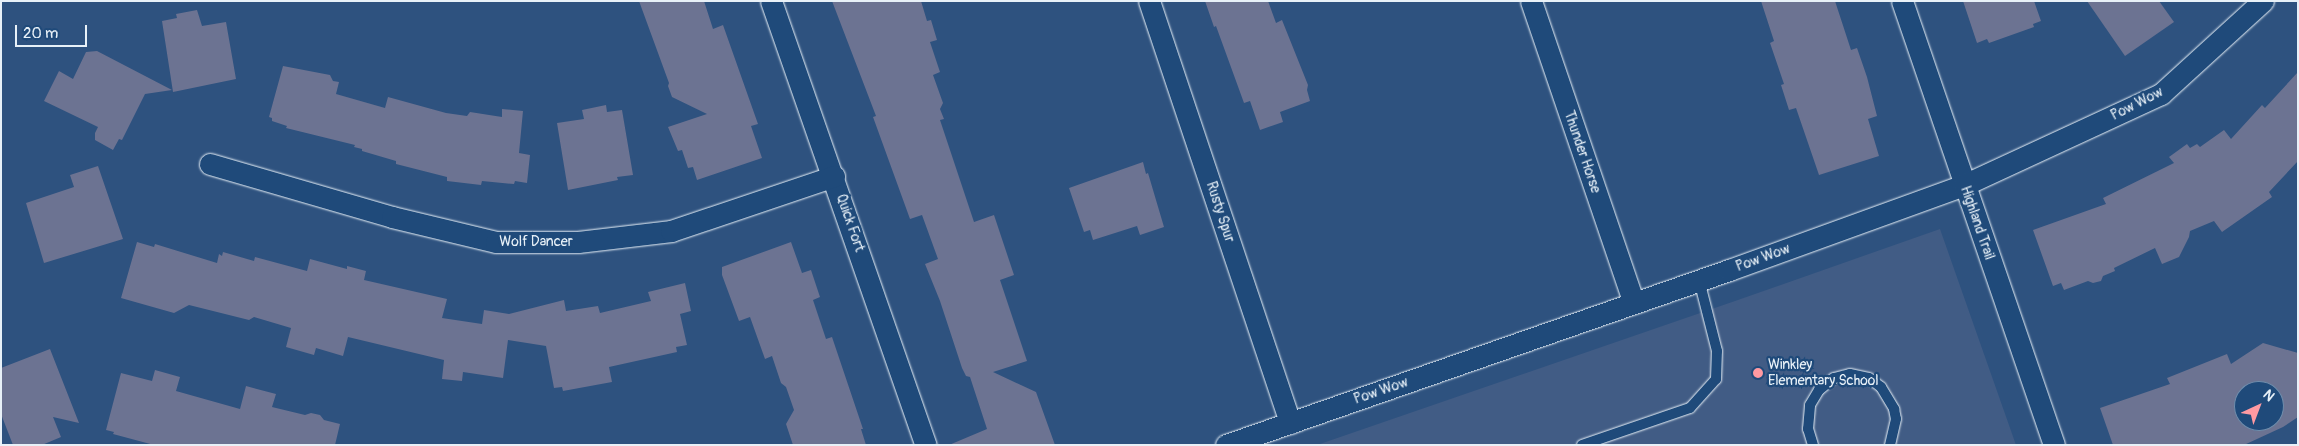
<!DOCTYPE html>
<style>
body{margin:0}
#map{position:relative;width:2299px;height:446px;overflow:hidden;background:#2e527f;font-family:Pangolin,sans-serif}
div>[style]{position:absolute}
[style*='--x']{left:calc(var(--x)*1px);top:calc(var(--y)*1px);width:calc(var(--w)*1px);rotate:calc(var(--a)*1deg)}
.built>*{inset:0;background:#415c85}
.building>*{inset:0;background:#6c7392}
.roads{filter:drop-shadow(0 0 1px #e8f1f8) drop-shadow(0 0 1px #e8f1f8)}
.lane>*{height:10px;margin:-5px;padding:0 5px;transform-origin:5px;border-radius:5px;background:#1f4a7a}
.street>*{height:21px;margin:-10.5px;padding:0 10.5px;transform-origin:10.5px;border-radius:10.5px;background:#1f4a7a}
.dots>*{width:14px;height:14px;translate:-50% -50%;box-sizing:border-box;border:2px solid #1f4a7a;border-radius:50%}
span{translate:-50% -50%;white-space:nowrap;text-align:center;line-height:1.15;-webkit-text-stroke:4.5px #1f4a7a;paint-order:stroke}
.street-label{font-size:14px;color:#e8f1f8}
.poi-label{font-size:14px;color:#e8f1f8}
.left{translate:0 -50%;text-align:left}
.frame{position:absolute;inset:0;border:2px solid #e8f1f8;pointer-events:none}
.north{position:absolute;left:2234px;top:381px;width:50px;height:50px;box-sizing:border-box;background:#1f4a7a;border:1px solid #6f8dac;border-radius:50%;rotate:43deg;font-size:14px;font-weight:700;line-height:20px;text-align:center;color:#e8f1f8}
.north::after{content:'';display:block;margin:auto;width:18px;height:22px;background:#ff9aa2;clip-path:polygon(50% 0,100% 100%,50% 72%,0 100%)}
.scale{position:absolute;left:15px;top:25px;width:72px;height:22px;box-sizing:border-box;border:2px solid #e8f1f8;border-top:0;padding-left:6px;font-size:15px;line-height:18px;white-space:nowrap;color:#e8f1f8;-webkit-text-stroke:4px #1f4a7a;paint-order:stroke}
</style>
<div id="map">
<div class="built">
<div style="clip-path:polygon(1940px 229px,2016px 445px,1317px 445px,1735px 301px)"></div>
</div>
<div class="building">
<div style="clip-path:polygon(639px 1px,704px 1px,713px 29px,723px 25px,758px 124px,751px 126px,762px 158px,697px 180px,693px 167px,688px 168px,682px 150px,678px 151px,668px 127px,707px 114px,672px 97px,668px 86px,669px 83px)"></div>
<div style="clip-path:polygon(832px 1px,921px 1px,927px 21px,931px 20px,937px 40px,930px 42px,940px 72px,933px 75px,943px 103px,940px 109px,944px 119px,940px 120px,974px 222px,994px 215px,1014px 275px,1000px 280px,1027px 361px,993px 372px,1036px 392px,1055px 445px,949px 445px,987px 429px,970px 377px,966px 376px,962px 368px,940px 301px,925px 264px,938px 259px,922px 215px,910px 219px,873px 117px,876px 116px)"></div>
<div style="clip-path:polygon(1205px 1px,1268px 1px,1276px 23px,1282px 20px,1308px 85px,1307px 90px,1310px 101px,1280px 112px,1283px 122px,1260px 130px,1250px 101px,1244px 103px,1216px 26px,1214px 27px)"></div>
<div style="clip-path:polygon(1761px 1px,1835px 1px,1851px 50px,1857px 48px,1867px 77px,1877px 116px,1868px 119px,1879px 156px,1819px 175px,1796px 108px,1789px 110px,1781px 85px,1784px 84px,1770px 43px,1774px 41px)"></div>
<div style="clip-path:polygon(1963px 1px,2034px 1px,2041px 21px,2033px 24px,2034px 27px,1989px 43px,1987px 39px,1977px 43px)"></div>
<div style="clip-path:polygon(2087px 1px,2159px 1px,2174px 22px,2125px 56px)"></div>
<div style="clip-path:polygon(197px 10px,202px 26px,226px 22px,236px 79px,173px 92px,162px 21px,177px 18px,176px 14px)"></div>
<div style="clip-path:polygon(97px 51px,172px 90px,145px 94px,122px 140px,119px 139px,113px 150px,95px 140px,95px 133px,98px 127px,44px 101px,59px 71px,73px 79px,86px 52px)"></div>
<div style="clip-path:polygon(283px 66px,330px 75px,333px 81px,339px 82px,336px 94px,385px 108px,388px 97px,446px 113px,467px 116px,470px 112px,502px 117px,502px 109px,523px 111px,519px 153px,530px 155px,527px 183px,515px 181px,514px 184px,482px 181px,481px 185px,447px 181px,447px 177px,396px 164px,396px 161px,362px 151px,362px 149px,354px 147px,355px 145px,286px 128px,287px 126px,272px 121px,272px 118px,269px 117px)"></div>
<div style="clip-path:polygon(2298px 72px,2298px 161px,2269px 192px,2272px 197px,2222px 232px,2214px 221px,2190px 231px,2189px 237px,2179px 257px,2162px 264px,2155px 248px,2114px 268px,2115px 271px,2103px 276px,2101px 281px,2093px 283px,2088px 281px,2064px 290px,2061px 283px,2053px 286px,2033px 230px,2106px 204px,2103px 198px,2174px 163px,2169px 157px,2187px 144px,2190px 148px,2197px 144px,2200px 147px,2224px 130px,2231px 139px,2262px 105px,2265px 108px)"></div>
<div style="clip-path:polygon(606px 105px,607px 112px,622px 110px,633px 175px,617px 177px,618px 180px,568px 190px,557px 123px,584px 119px,582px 110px)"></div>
<div style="clip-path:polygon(1143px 162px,1146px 174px,1148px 173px,1164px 227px,1140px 235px,1137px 226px,1093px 240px,1090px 230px,1084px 232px,1069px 188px)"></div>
<div style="clip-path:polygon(98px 166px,123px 239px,44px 263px,26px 203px,74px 187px,70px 175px)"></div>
<div style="clip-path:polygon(137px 242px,154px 247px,155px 244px,217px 263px,219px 254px,222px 256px,223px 252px,254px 261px,255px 257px,307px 271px,310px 259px,347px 269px,347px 266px,366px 271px,364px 280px,447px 299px,442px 318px,482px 324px,484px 310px,509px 314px,564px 300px,566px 311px,598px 306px,600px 313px,651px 301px,648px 292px,685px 283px,691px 311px,680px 314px,687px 345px,676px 347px,677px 352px,609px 367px,612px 382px,563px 391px,562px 387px,554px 388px,546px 346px,508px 340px,503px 378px,463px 372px,462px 381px,442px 379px,444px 360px,348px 337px,343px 356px,316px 348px,314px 355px,286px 347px,291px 328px,254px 317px,249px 320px,189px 305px,174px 313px,121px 298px)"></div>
<div style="clip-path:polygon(791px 242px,802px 273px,811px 270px,820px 297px,813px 300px,826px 339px,832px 337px,863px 429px,861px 429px,866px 445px,793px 445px,786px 424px,794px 410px,786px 387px,781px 383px,772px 356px,765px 359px,750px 317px,739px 321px,722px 275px,722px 267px)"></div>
<div style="clip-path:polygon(evenodd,2263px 343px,2298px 353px,2298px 417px,2283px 427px,2244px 445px,2113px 445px,2100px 408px,2170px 384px,2167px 378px,2227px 354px,2231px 364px,2263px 343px,2244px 391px,2274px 391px,2274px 421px,2244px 421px,2244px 391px)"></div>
<div style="clip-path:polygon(50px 349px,79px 423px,53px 417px,61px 437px,42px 445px,13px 445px,1px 414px,1px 368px)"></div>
<div style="clip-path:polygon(155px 370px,180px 377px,176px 391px,240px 409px,246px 386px,276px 394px,272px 407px,305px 415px,311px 413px,320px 415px,324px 420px,340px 424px,335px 445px,154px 445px,113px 434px,114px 432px,106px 430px,121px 373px,152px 381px)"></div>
</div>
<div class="roads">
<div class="lane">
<div style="--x:1582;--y:445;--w:114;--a:-18.9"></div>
<div style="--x:1690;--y:408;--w:39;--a:-48"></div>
<div style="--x:1716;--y:379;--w:28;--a:-88"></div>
<div style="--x:1717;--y:351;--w:73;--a:-104.2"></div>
<div style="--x:1813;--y:445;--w:17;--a:-107"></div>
<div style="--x:1808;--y:429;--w:24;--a:-85"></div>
<div style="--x:1810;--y:405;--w:17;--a:-59"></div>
<div style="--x:1819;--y:390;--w:19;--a:-39"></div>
<div style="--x:1834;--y:378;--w:16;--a:-14"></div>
<div style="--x:1850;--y:374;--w:19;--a:12"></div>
<div style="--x:1869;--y:378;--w:15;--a:37"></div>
<div style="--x:1881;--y:387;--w:26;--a:59"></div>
<div style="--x:1894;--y:409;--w:10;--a:79"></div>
<div style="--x:1896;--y:419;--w:27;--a:103"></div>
</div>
<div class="street">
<div style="--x:771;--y:1;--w:470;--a:70.8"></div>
<div style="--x:1149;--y:1;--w:445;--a:71.5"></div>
<div style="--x:1531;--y:1;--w:319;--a:71.2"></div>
<div style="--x:1902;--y:1;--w:469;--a:71.1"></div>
<div style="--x:210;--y:164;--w:190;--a:16.2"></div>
<div style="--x:392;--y:217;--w:107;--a:13.5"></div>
<div style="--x:496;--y:242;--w:82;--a:0"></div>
<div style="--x:578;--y:242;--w:94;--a:-6.7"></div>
<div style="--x:671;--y:231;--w:172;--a:-18.6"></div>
<div style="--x:1226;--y:445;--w:533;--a:-19.18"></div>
<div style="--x:1729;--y:270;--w:250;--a:-19.9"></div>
<div style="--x:1964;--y:185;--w:217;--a:-24.8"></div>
<div style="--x:2161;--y:94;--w:138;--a:-42.4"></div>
</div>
</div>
<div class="dots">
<div style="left:1758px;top:373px;background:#ff9aa2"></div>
</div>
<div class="street-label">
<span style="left:2137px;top:104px;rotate:-27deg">Pow Wow</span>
<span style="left:1582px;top:152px;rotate:71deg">Thunder Horse</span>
<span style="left:1220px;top:212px;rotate:72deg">Rusty Spur</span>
<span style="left:850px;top:223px;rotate:71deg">Quick Fort</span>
<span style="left:1977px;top:223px;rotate:71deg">Highland Trail</span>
<span style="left:536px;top:242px">Wolf Dancer</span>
<span style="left:1763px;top:258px;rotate:-20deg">Pow Wow</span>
<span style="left:1381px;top:391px;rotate:-19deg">Pow Wow</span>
</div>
<div class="poi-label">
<span class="left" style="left:1768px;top:373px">Winkley<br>Elementary School</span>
</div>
<div class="frame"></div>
<div class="north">N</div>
<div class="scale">20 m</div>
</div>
